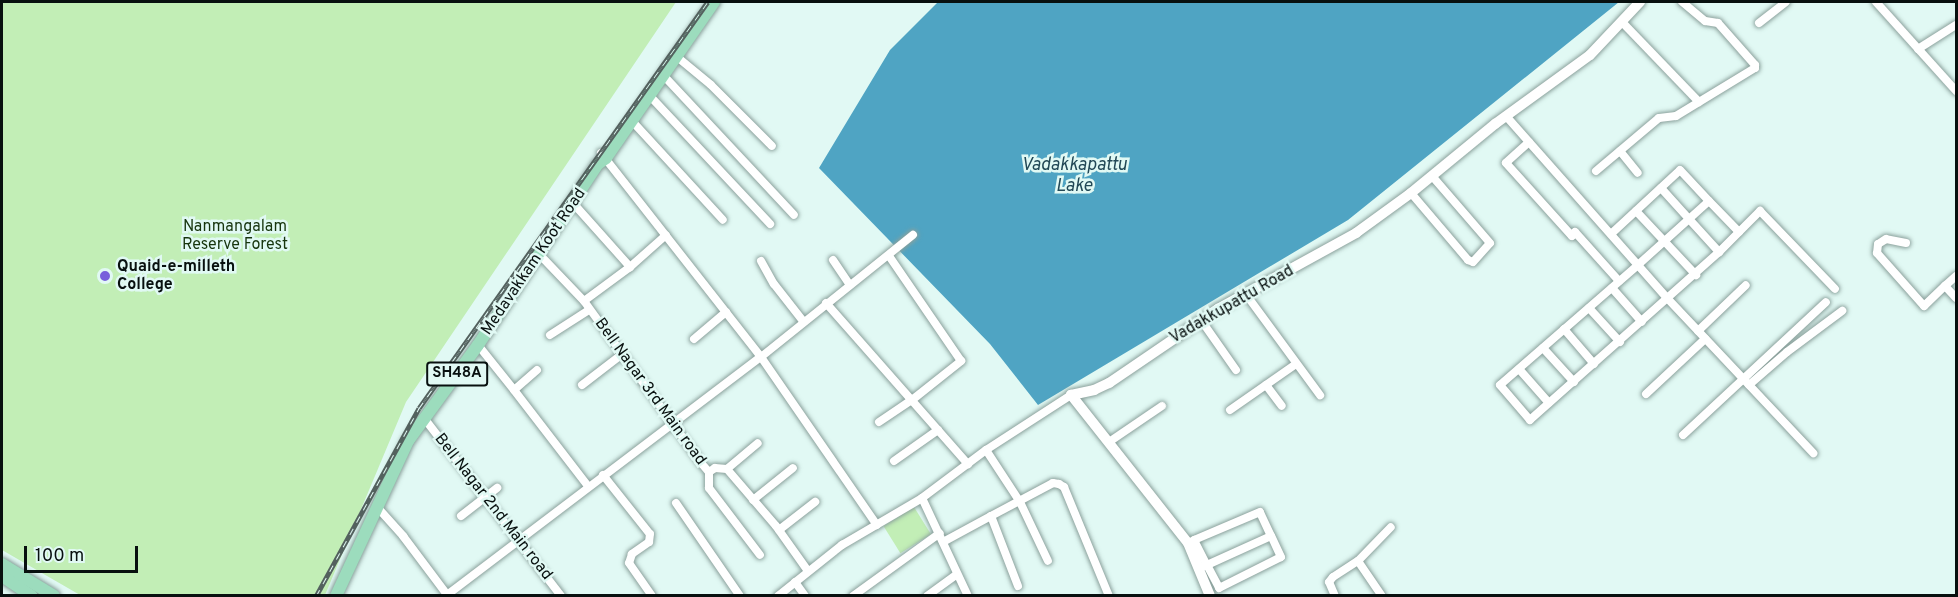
<!DOCTYPE html>
<style>
body{margin:0}
#map{position:relative;width:1958px;height:597px;overflow:hidden;background:#e1f9f4;font-family:Overpass,sans-serif}
div>[style]{position:absolute}
[style*='--x']{left:calc(var(--x)*1px);top:calc(var(--y)*1px);width:calc(var(--w)*1px);rotate:calc(var(--a)*1deg)}
.green>*{inset:0;background:#c2eeb6;transform-origin:0 0}
.water>*{inset:0;background:#4fa4c3}
.roads{filter:drop-shadow(0 0 2px #8ba19c) drop-shadow(0 0 2px #8ba19c)}
.minor>*{height:8px;margin:-4px;padding:0 4px;transform-origin:4px;border-radius:4px;background:#fff}
.tertiary>*{height:10px;margin:-5px;padding:0 5px;transform-origin:5px;border-radius:5px;background:#fff}
.primary>*{height:12px;margin:-6px;padding:0 6px;transform-origin:6px;border-radius:6px;background:#9cdcbd}
.rail>*{height:4.5px;margin-top:-2.25px;transform-origin:0;background:repeating-linear-gradient(90deg,#e1f9f4 0 7px,#53615e 0 14px);box-sizing:border-box;border-block:2px solid #53615e}
.dots>*{width:16px;height:16px;translate:-50% -50%;box-sizing:border-box;border:3px solid #e1f9f4;border-radius:50%}
span{translate:-50% -50%;white-space:nowrap;text-align:center;line-height:1.15;-webkit-text-stroke:5px #e1f9f4;paint-order:stroke}
.shield-label span{padding:2px 4px;background:#e1f9f4;border:2px solid;border-radius:4px;-webkit-text-stroke-width:0}
.shield-label{font-size:15px;color:#08100f;font-weight:700}
.park-label{font-size:16px;color:#17350d}
.street-label{font-size:16px;color:#08100f}
.poi-label{font-size:16px;color:#08100f;font-weight:700}
.left{translate:0 -50%;text-align:left}
.water-label{font-size:18px;color:#224856;font-style:italic}
.frame{position:absolute;inset:0;border:3px solid #08100f;pointer-events:none}
.scale{position:absolute;left:24px;top:546px;width:114px;height:27px;box-sizing:border-box;border:3px solid #08100f;border-top:0;padding-left:8px;font-size:18px;line-height:21px;white-space:nowrap;color:#08100f;-webkit-text-stroke:4px #e1f9f4;paint-order:stroke}
</style>
<div id="map">
<div class="green">
<div style="clip-path:polygon(2px 2px,676px 2px,406px 402px,325px 595px,80px 595px,2px 550px)"></div>
<div style="left:914px;top:507px;width:32px;height:36px;rotate:58deg"></div>
</div>
<div class="water">
<div style="clip-path:polygon(938px 2px,1619px 2px,1348px 220px,1038px 405px,990px 344px,819px 168px,890px 50px)"></div>
</div>
<div class="roads">
<div class="minor">
<div style="--x:1876;--y:2;--w:120;--a:48"></div>
<div style="--x:1622;--y:22;--w:111;--a:46.1"></div>
<div style="--x:1759;--y:23;--w:34;--a:-38"></div>
<div style="--x:1918;--y:49;--w:45;--a:-32.3"></div>
<div style="--x:676;--y:56;--w:45;--a:39.6"></div>
<div style="--x:711;--y:85;--w:86;--a:45"></div>
<div style="--x:664;--y:76;--w:190;--a:46.9"></div>
<div style="--x:649;--y:95;--w:177;--a:46.8"></div>
<div style="--x:1506;--y:116;--w:244;--a:48.5"></div>
<div style="--x:1668;--y:299;--w:212;--a:46.7"></div>
<div style="--x:632;--y:121;--w:134;--a:47.4"></div>
<div style="--x:1529;--y:142;--w:31;--a:138"></div>
<div style="--x:1506;--y:163;--w:98;--a:47.9"></div>
<div style="--x:1572;--y:236;--w:5;--a:-53"></div>
<div style="--x:1575;--y:232;--w:66;--a:48.1"></div>
<div style="--x:1620;--y:151;--w:28;--a:51"></div>
<div style="--x:601;--y:153;--w:259;--a:51.9"></div>
<div style="--x:761;--y:357;--w:195;--a:-38.8"></div>
<div style="--x:1596;--y:171;--w:82;--a:-40.1"></div>
<div style="--x:1659;--y:118;--w:17;--a:-7"></div>
<div style="--x:1676;--y:116;--w:92;--a:-31.3"></div>
<div style="--x:1755;--y:68;--w:3;--a:-90"></div>
<div style="--x:1755;--y:65;--w:56;--a:-131.4"></div>
<div style="--x:1718;--y:23;--w:13;--a:-171"></div>
<div style="--x:1705;--y:21;--w:30;--a:-140"></div>
<div style="--x:1661;--y:188;--w:42;--a:47.9"></div>
<div style="--x:1689;--y:219;--w:45;--a:47.7"></div>
<div style="--x:1719;--y:252;--w:253;--a:138.4"></div>
<div style="--x:1530;--y:420;--w:46;--a:-130.6"></div>
<div style="--x:1500;--y:385;--w:184;--a:-41"></div>
<div style="--x:1639;--y:264;--w:94;--a:-42"></div>
<div style="--x:1709;--y:201;--w:43;--a:45.9"></div>
<div style="--x:1739;--y:232;--w:28;--a:135"></div>
<div style="--x:1411;--y:193;--w:88;--a:49.6"></div>
<div style="--x:1468;--y:260;--w:5;--a:22"></div>
<div style="--x:1473;--y:262;--w:25;--a:-48"></div>
<div style="--x:1490;--y:243;--w:89;--a:-130.9"></div>
<div style="--x:573;--y:203;--w:86;--a:48.3"></div>
<div style="--x:630;--y:267;--w:57;--a:143.5"></div>
<div style="--x:1636;--y:211;--w:88;--a:46.8"></div>
<div style="--x:1739;--y:232;--w:30;--a:-45"></div>
<div style="--x:1760;--y:211;--w:108;--a:46.1"></div>
<div style="--x:1611;--y:234;--w:94;--a:-42.8"></div>
<div style="--x:1680;--y:170;--w:42;--a:46.9"></div>
<div style="--x:1906;--y:243;--w:20;--a:-169"></div>
<div style="--x:1886;--y:239;--w:9;--a:148"></div>
<div style="--x:1878;--y:244;--w:9;--a:96"></div>
<div style="--x:1877;--y:253;--w:71;--a:48.4"></div>
<div style="--x:1924;--y:306;--w:29;--a:-44"></div>
<div style="--x:540;--y:255;--w:64;--a:46.3"></div>
<div style="--x:584;--y:301;--w:201;--a:54.1"></div>
<div style="--x:702;--y:464;--w:11;--a:49"></div>
<div style="--x:709;--y:472;--w:7;--a:-34"></div>
<div style="--x:715;--y:468;--w:12;--a:5"></div>
<div style="--x:727;--y:469;--w:75;--a:49.3"></div>
<div style="--x:776;--y:526;--w:55;--a:54.6"></div>
<div style="--x:833;--y:260;--w:30;--a:56"></div>
<div style="--x:761;--y:261;--w:26;--a:61"></div>
<div style="--x:774;--y:284;--w:47;--a:51.9"></div>
<div style="--x:630;--y:267;--w:48;--a:-41.6"></div>
<div style="--x:1956;--y:276;--w:15;--a:138"></div>
<div style="--x:1945;--y:286;--w:16;--a:47"></div>
<div style="--x:1612;--y:288;--w:45;--a:48.6"></div>
<div style="--x:1245;--y:293;--w:127;--a:53.7"></div>
<div style="--x:826;--y:303;--w:215;--a:48.6"></div>
<div style="--x:1589;--y:308;--w:46;--a:47.6"></div>
<div style="--x:1201;--y:320;--w:61;--a:55"></div>
<div style="--x:1564;--y:329;--w:46;--a:49.4"></div>
<div style="--x:1698;--y:331;--w:66;--a:-43.8"></div>
<div style="--x:550;--y:335;--w:46;--a:-32.7"></div>
<div style="--x:694;--y:339;--w:42;--a:-40.2"></div>
<div style="--x:478;--y:345;--w:58;--a:51.3"></div>
<div style="--x:1543;--y:348;--w:46;--a:47.6"></div>
<div style="--x:1519;--y:369;--w:45;--a:48.6"></div>
<div style="--x:537;--y:370;--w:30;--a:139"></div>
<div style="--x:514;--y:390;--w:121;--a:52.4"></div>
<div style="--x:582;--y:385;--w:49;--a:-37.6"></div>
<div style="--x:1266;--y:385;--w:26;--a:53"></div>
<div style="--x:1749;--y:385;--w:50;--a:-41"></div>
<div style="--x:1787;--y:352;--w:69;--a:-36.7"></div>
<div style="--x:1646;--y:394;--w:81;--a:-43"></div>
<div style="--x:1230;--y:410;--w:80;--a:-34.9"></div>
<div style="--x:424;--y:418;--w:225;--a:52.4"></div>
<div style="--x:879;--y:422;--w:40;--a:-34"></div>
<div style="--x:912;--y:400;--w:63;--a:-38.5"></div>
<div style="--x:961;--y:361;--w:127;--a:-124.4"></div>
<div style="--x:1683;--y:435;--w:195;--a:-42.9"></div>
<div style="--x:1109;--y:442;--w:64;--a:-34.2"></div>
<div style="--x:986;--y:450;--w:62;--a:56.8"></div>
<div style="--x:1020;--y:502;--w:65;--a:64.6"></div>
<div style="--x:894;--y:461;--w:54;--a:-35.2"></div>
<div style="--x:727;--y:469;--w:40;--a:-40"></div>
<div style="--x:709;--y:472;--w:16;--a:90"></div>
<div style="--x:709;--y:488;--w:84;--a:52.7"></div>
<div style="--x:603;--y:475;--w:75;--a:51.5"></div>
<div style="--x:650;--y:534;--w:8;--a:97"></div>
<div style="--x:649;--y:542;--w:21;--a:145"></div>
<div style="--x:632;--y:554;--w:9;--a:108"></div>
<div style="--x:629;--y:563;--w:40;--a:55.1"></div>
<div style="--x:922;--y:498;--w:108;--a:64.9"></div>
<div style="--x:753;--y:500;--w:51;--a:-38.7"></div>
<div style="--x:676;--y:503;--w:113;--a:55.5"></div>
<div style="--x:378;--y:508;--w:38;--a:48"></div>
<div style="--x:403;--y:536;--w:75;--a:53.1"></div>
<div style="--x:461;--y:516;--w:46;--a:-37.9"></div>
<div style="--x:779;--y:530;--w:46;--a:-37.9"></div>
<div style="--x:943;--y:542;--w:55;--a:-28.4"></div>
<div style="--x:1358;--y:561;--w:42;--a:55.6"></div>
<div style="--x:1198;--y:568;--w:9;--a:-18"></div>
<div style="--x:1207;--y:565;--w:70;--a:-24.4"></div>
<div style="--x:1271;--y:536;--w:26;--a:-115"></div>
<div style="--x:1260;--y:512;--w:72;--a:157"></div>
<div style="--x:1194;--y:540;--w:28;--a:63"></div>
<div style="--x:1207;--y:565;--w:26;--a:62"></div>
<div style="--x:1219;--y:588;--w:69;--a:-26.6"></div>
<div style="--x:1281;--y:557;--w:23;--a:-115"></div>
<div style="--x:795;--y:582;--w:17;--a:54"></div>
<div style="--x:1018;--y:586;--w:75;--a:-111.1"></div>
<div style="--x:991;--y:516;--w:70;--a:-28"></div>
<div style="--x:1053;--y:483;--w:6;--a:9"></div>
<div style="--x:1059;--y:484;--w:6;--a:31"></div>
<div style="--x:1064;--y:487;--w:118;--a:67.6"></div>
<div style="--x:447;--y:595;--w:394;--a:-37.2"></div>
<div style="--x:761;--y:357;--w:204;--a:55.4"></div>
<div style="--x:778;--y:596;--w:82;--a:-38.6"></div>
<div style="--x:842;--y:545;--w:93;--a:-30.4"></div>
<div style="--x:922;--y:498;--w:80;--a:-36.9"></div>
<div style="--x:986;--y:450;--w:101;--a:-32.9"></div>
<div style="--x:853;--y:596;--w:107;--a:-35.9"></div>
<div style="--x:927;--y:596;--w:37;--a:-36"></div>
<div style="--x:1335;--y:596;--w:15;--a:-113"></div>
<div style="--x:1329;--y:582;--w:6;--a:-51"></div>
<div style="--x:1333;--y:577;--w:30;--a:-33"></div>
<div style="--x:1358;--y:561;--w:47;--a:-45.9"></div>
</div>
<div class="tertiary">
<div style="--x:1210;--y:596;--w:57;--a:-112.5"></div>
<div style="--x:1188;--y:543;--w:189;--a:-128.3"></div>
<div style="--x:1071;--y:395;--w:24;--a:-12"></div>
<div style="--x:1094;--y:390;--w:17;--a:-25"></div>
<div style="--x:1109;--y:383;--w:132;--a:-34.2"></div>
<div style="--x:1218;--y:309;--w:158;--a:-28.8"></div>
<div style="--x:1356;--y:233;--w:68;--a:-36"></div>
<div style="--x:1411;--y:193;--w:109;--a:-39.4"></div>
<div style="--x:1495;--y:124;--w:117;--a:-36"></div>
<div style="--x:1590;--y:55;--w:73;--a:-46.7"></div>
</div>
<div class="primary">
<div style="--x:2;--y:564;--w:61;--a:31.6"></div>
<div style="--x:2;--y:576;--w:36;--a:34"></div>
<div style="--x:336;--y:596;--w:171;--a:-65.1"></div>
<div style="--x:408;--y:441;--w:119;--a:-53.9"></div>
<div style="--x:478;--y:345;--w:217;--a:-56.5"></div>
<div style="--x:598;--y:164;--w:10;--a:-37"></div>
<div style="--x:606;--y:158;--w:190;--a:-55.3"></div>
</div>
</div>
<div class="rail">
<div style="--x:316;--y:596;--w:214;--a:-61.3"></div>
<div style="--x:419;--y:408;--w:498;--a:-54.6"></div>
</div>
<div class="dots">
<div style="left:105px;top:276px;background:#7860db"></div>
</div>
<div class="shield-label">
<span style="left:457px;top:374px">SH48A</span>
</div>
<div class="park-label">
<span style="left:235px;top:236px">Nanmangalam<br>Reserve Forest</span>
</div>
<div class="street-label">
<span style="left:534px;top:262px;rotate:-56deg">Medavakkam Koot Road</span>
<span style="left:1232px;top:305px;rotate:-30deg">Vadakkupattu Road</span>
<span style="left:650px;top:392px;rotate:54deg">Bell Nagar 3rd Main road</span>
<span style="left:493px;top:507px;rotate:52deg">Bell Nagar 2nd Main road</span>
</div>
<div class="poi-label">
<span class="left" style="left:117px;top:276px">Quaid-e-milleth<br>College</span>
</div>
<div class="water-label">
<span style="left:1074px;top:177px">Vadakkapattu<br>Lake</span>
</div>
<div class="frame"></div>
<div class="scale">100 m</div>
</div>
